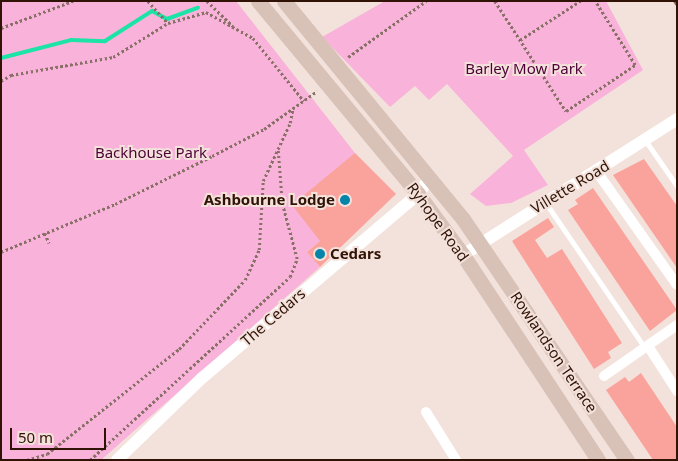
<!DOCTYPE html>
<style>
body{margin:0}
#map{position:relative;width:678px;height:461px;overflow:hidden;background:#f3e2db;font-family:"Noto Sans",sans-serif}
div>[style]{position:absolute}
[style*='--x']{left:calc(var(--x)*1px);top:calc(var(--y)*1px);width:calc(var(--w)*1px);rotate:calc(var(--a)*1deg)}
.green>*{inset:0;background:#f9b2da}
.stream>*{height:4px;margin:-2px;padding:0 2px;transform-origin:2px;border-radius:2px;background:#1be4a6}
.building>*{inset:0;background:#faa29c}
.path>*{height:2.5px;margin-top:-1.25px;transform-origin:0;background:repeating-linear-gradient(90deg,#887066 0 2.5px,transparent 0 5px)}
.service>*{height:5px;margin:-2.5px;padding:0 2.5px;transform-origin:2.5px;border-radius:2.5px;background:#fff}
.minor>*{height:10px;margin:-5px;padding:0 5px;transform-origin:5px;border-radius:5px;background:#fff}
.tertiary>*{height:12px;margin:-6px;padding:0 6px;transform-origin:6px;border-radius:6px;background:#fff}
.secondary>*{height:15px;margin:-7.5px;padding:0 7.5px;transform-origin:7.5px;border-radius:7.5px;background:#d8c1b7}
.rail>*{height:4px;margin-top:-2px;transform-origin:0;background:repeating-linear-gradient(90deg,#7c6358 0 10px,transparent 0 15px)}
.dots>*{width:14px;height:14px;translate:-50% -50%;box-sizing:border-box;border:2px solid #f3e2db;border-radius:50%}
span{translate:-50% -50%;white-space:nowrap;text-align:center;line-height:1.15;-webkit-text-stroke:4px #f3e2db;paint-order:stroke}
.park-label{font-size:15px;color:#4e0137}
.street-label{font-size:15px;color:#311306}
.poi-label{font-size:15px;color:#311306;font-weight:700}
.right{translate:-100% -50%;text-align:right}
.left{translate:0 -50%;text-align:left}
.frame{position:absolute;inset:0;border:2px solid #311306;pointer-events:none}
.scale{position:absolute;left:10px;top:428px;width:96px;height:22px;box-sizing:border-box;border:2px solid #311306;border-top:0;padding-left:6px;font-size:15px;line-height:18px;white-space:nowrap;color:#311306;-webkit-text-stroke:4px #f3e2db;paint-order:stroke}
</style>
<div id="map">
<div class="green">
<div style="clip-path:polygon(1px 1px,236px 1px,355px 153px,320px 241px,307px 252px,320px 267px,101px 460px,1px 460px)"></div>
<div style="clip-path:polygon(385px 1px,606px 1px,643px 70px,524px 150px,548px 185px,511px 203px,486px 206px,470px 194px,513px 156px,447px 84px,429px 100px,415px 86px,390px 107px,322px 37px)"></div>
</div>
<div class="stream">
<div style="--x:1;--y:58;--w:72;--a:-14.4"></div>
<div style="--x:71;--y:40;--w:34;--a:2"></div>
<div style="--x:105;--y:41;--w:56;--a:-32.6"></div>
<div style="--x:152;--y:11;--w:17;--a:28"></div>
<div style="--x:167;--y:19;--w:33;--a:-20"></div>
</div>
<div class="building">
<div style="clip-path:polygon(355px 153px,396px 194px,320px 267px,307px 252px,320px 241px,292px 205px)"></div>
<div style="clip-path:polygon(644px 159px,677px 206px,677px 268px,613px 175px)"></div>
<div style="clip-path:polygon(593px 188px,677px 310px,650px 331px,568px 210px,578px 204px,575px 200px)"></div>
<div style="clip-path:polygon(548px 218px,554px 227px,535px 240px,547px 258px,562px 249px,622px 343px,608px 352px,611px 358px,594px 369px,512px 241px)"></div>
<div style="clip-path:polygon(641px 373px,677px 427px,677px 460px,653px 460px,606px 390px,625px 377px,629px 382px)"></div>
</div>
<div class="path">
<div style="--x:111;--y:1;--w:9;--a:0"></div>
<div style="--x:148;--y:1;--w:30;--a:48"></div>
<div style="--x:168;--y:23;--w:40;--a:-16"></div>
<div style="--x:206;--y:12;--w:54;--a:29"></div>
<div style="--x:253;--y:38;--w:81;--a:51"></div>
<div style="--x:207;--y:1;--w:36;--a:44"></div>
<div style="--x:495;--y:1;--w:131;--a:57.2"></div>
<div style="--x:566;--y:111;--w:83;--a:-33.7"></div>
<div style="--x:635;--y:65;--w:75;--a:-122"></div>
<div style="--x:1;--y:28;--w:77;--a:-20.6"></div>
<div style="--x:520;--y:40;--w:72;--a:-33"></div>
<div style="--x:348;--y:57;--w:96;--a:-35.7"></div>
<div style="--x:1;--y:81;--w:12;--a:-31"></div>
<div style="--x:11;--y:75;--w:104;--a:-10"></div>
<div style="--x:113;--y:57;--w:65;--a:-31.7"></div>
<div style="--x:45;--y:233;--w:11;--a:68"></div>
<div style="--x:1;--y:252;--w:124;--a:-22.8"></div>
<div style="--x:115;--y:204;--w:108;--a:-26.3"></div>
<div style="--x:212;--y:156;--w:59;--a:-27.4"></div>
<div style="--x:264;--y:129;--w:65;--a:-35.6"></div>
<div style="--x:27;--y:460;--w:21;--a:-17"></div>
<div style="--x:47;--y:454;--w:169;--a:-38.5"></div>
<div style="--x:179;--y:349;--w:95;--a:-46.3"></div>
<div style="--x:245;--y:280;--w:33;--a:-65"></div>
<div style="--x:259;--y:250;--w:69;--a:-86.7"></div>
<div style="--x:263;--y:181;--w:64;--a:-65"></div>
<div style="--x:290;--y:123;--w:15;--a:-79"></div>
<div style="--x:90;--y:460;--w:271;--a:-42.5"></div>
<div style="--x:290;--y:277;--w:19;--a:-69"></div>
<div style="--x:297;--y:259;--w:58;--a:-105"></div>
<div style="--x:282;--y:203;--w:53;--a:-94.3"></div>
</div>
<div class="service">
<div style="--x:645;--y:140;--w:56;--a:55.2"></div>
<div style="--x:545;--y:202;--w:177;--a:55.6"></div>
</div>
<div class="minor">
<div style="--x:597;--y:172;--w:138;--a:54.7"></div>
<div style="--x:648;--y:346;--w:54;--a:57.2"></div>
<div style="--x:604;--y:376;--w:89;--a:-34.9"></div>
<div style="--x:426;--y:412;--w:57;--a:58"></div>
</div>
<div class="tertiary">
<div style="--x:463;--y:255;--w:254;--a:-32.4"></div>
<div style="--x:117;--y:460;--w:118;--a:-44"></div>
<div style="--x:202;--y:378;--w:284;--a:-40.4"></div>
<div style="--x:418;--y:194;--w:21;--a:-53"></div>
</div>
<div class="secondary">
<div style="--x:258;--y:1;--w:251;--a:50.3"></div>
<div style="--x:418;--y:194;--w:76;--a:53.6"></div>
<div style="--x:463;--y:255;--w:245;--a:56.6"></div>
<div style="--x:284;--y:1;--w:282;--a:50.6"></div>
<div style="--x:463;--y:219;--w:292;--a:55.8"></div>
</div>
<div class="rail">
<div style="--x:675;--y:1;--w:4;--a:56"></div>
</div>
<div class="dots">
<div style="left:345px;top:200px;background:#0285a8"></div>
<div style="left:320px;top:254px;background:#0285a8"></div>
</div>
<div class="park-label">
<span style="left:524px;top:69px">Barley Mow Park</span>
<span style="left:151px;top:153px">Backhouse Park</span>
</div>
<div class="street-label">
<span style="left:570px;top:187px;rotate:-31deg">Villette Road</span>
<span style="left:438px;top:222px;rotate:54deg">Ryhope Road</span>
<span style="left:273px;top:317px;rotate:-41deg">The Cedars</span>
<span style="left:554px;top:352px;rotate:56deg">Rowlandson Terrace</span>
</div>
<div class="poi-label">
<span class="right" style="left:335px;top:200px">Ashbourne Lodge</span>
<span class="left" style="left:330px;top:254px">Cedars</span>
</div>
<div class="frame"></div>
<div class="scale">50 m</div>
</div>
